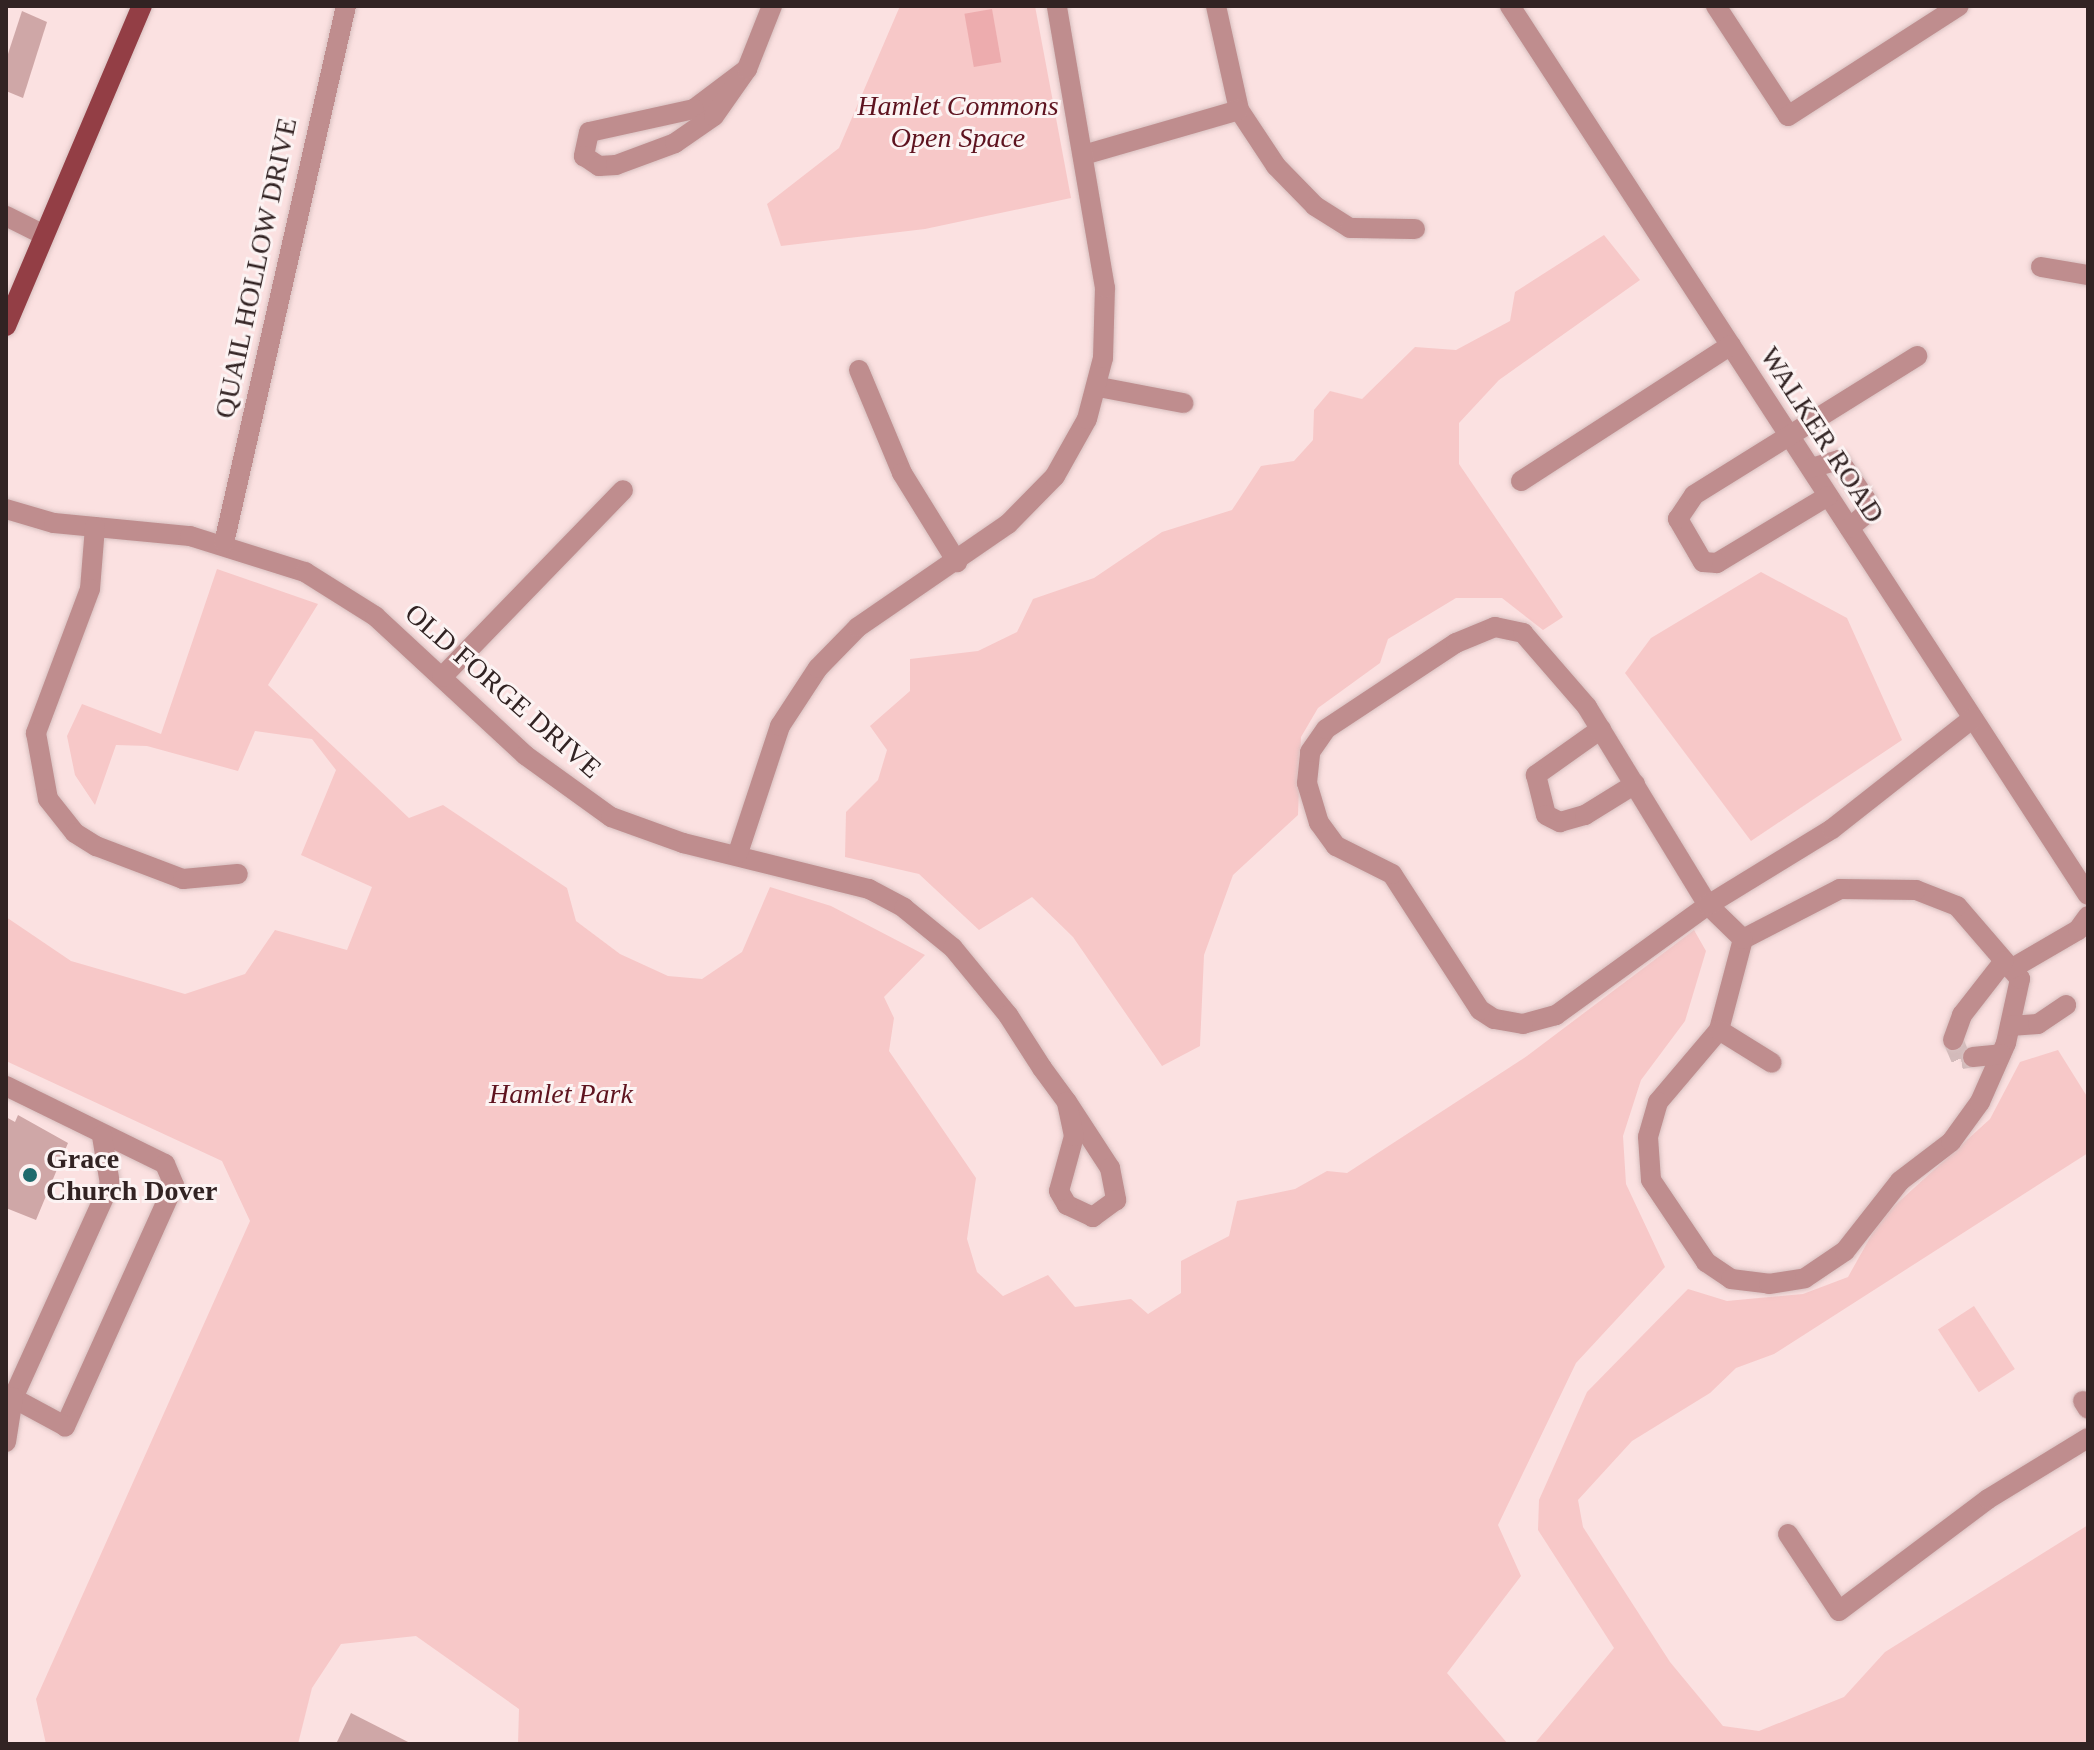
<!DOCTYPE html>
<style>
body{margin:0}
#map{position:relative;width:2094px;height:1750px;overflow:hidden;background:#fbe1e1;font-family:Georgia,serif}
div>[style]{position:absolute}
[style*='--x']{left:calc(var(--x)*1px);top:calc(var(--y)*1px);width:calc(var(--w)*1px);rotate:calc(var(--a)*1deg)}
.green>*{inset:0;background:#f7c8c8;transform-origin:0 0}
.water>*{inset:0;background:#edacae;transform-origin:0 0}
.building>*{inset:0;background:#cfa7a7}
.minor-tunnel>*{height:20px;margin-top:-10px;transform-origin:0;background:repeating-linear-gradient(90deg,#d3bbbb 0 20px,transparent 0 30px)}
.roads{filter:drop-shadow(0 0 2px #d7bfbf) drop-shadow(0 0 2px #d7bfbf)}
.minor>*{height:20px;margin:-10px;padding:0 10px;transform-origin:10px;border-radius:10px;background:#bf8d8e}
.major>*{height:20px;margin:-10px;padding:0 10px;transform-origin:10px;border-radius:10px;background:#933e45}
.dots>*{width:22px;height:22px;translate:-50% -50%;box-sizing:border-box;border:4px solid #fcf3f3;border-radius:50%}
span{translate:-50% -50%;white-space:nowrap;text-align:center;line-height:1.15;-webkit-text-stroke:6px #fcf3f3;paint-order:stroke}
.park-label{font-size:28px;color:#5e131f;font-style:italic}
.street-label{font-size:28px;color:#322323}
.poi-label{font-size:28px;color:#322323;font-weight:700}
.left{translate:0 -50%;text-align:left}
.frame{position:absolute;inset:0;border:8px solid #322323;pointer-events:none}
</style>
<div id="map">
<div class="green">
<div style="clip-path:polygon(900px 6px,1035px 6px,1071px 198px,925px 229px,781px 246px,767px 204px,839px 148px)"></div>
<div style="clip-path:polygon(1604px 235px,1640px 280px,1499px 380px,1459px 423px,1459px 464px,1563px 617px,1543px 630px,1502px 598px,1456px 598px,1388px 639px,1380px 663px,1318px 708px,1301px 737px,1298px 815px,1233px 875px,1204px 955px,1200px 1046px,1162px 1066px,1073px 937px,1032px 897px,979px 930px,919px 874px,845px 857px,846px 812px,878px 780px,887px 750px,870px 726px,910px 691px,910px 659px,978px 651px,1017px 632px,1033px 599px,1094px 578px,1162px 532px,1232px 510px,1261px 466px,1294px 461px,1313px 440px,1314px 410px,1330px 391px,1362px 399px,1415px 347px,1456px 350px,1510px 321px,1515px 292px)"></div>
<div style="clip-path:polygon(217px 569px,318px 604px,268px 685px,409px 818px,443px 805px,567px 888px,576px 921px,620px 954px,668px 976px,702px 979px,742px 952px,770px 887px,831px 906px,925px 955px,884px 997px,894px 1018px,889px 1051px,976px 1178px,967px 1239px,977px 1272px,1003px 1296px,1048px 1275px,1075px 1307px,1131px 1299px,1148px 1314px,1181px 1293px,1181px 1261px,1229px 1236px,1237px 1201px,1295px 1189px,1327px 1171px,1347px 1173px,1527px 1056px,1694px 930px,1706px 951px,1685px 1021px,1641px 1080px,1623px 1136px,1626px 1184px,1665px 1267px,1576px 1363px,1498px 1525px,1521px 1576px,1447px 1673px,1508px 1744px,518px 1744px,519px 1709px,416px 1636px,341px 1644px,312px 1688px,298px 1744px,46px 1744px,36px 1699px,250px 1221px,222px 1161px,6px 1061px,6px 917px,71px 961px,185px 994px,245px 974px,275px 930px,347px 950px,372px 887px,301px 855px,336px 770px,312px 739px,255px 731px,238px 771px,147px 746px,116px 745px,95px 805px,75px 775px,67px 736px,82px 704px,161px 734px)"></div>
<div style="clip-path:polygon(1761px 572px,1847px 618px,1902px 740px,1751px 841px,1625px 673px,1651px 638px)"></div>
<div style="clip-path:polygon(2058px 1050px,2088px 1098px,2088px 1153px,1774px 1354px,1736px 1368px,1710px 1393px,1632px 1441px,1578px 1500px,1583px 1527px,1670px 1662px,1723px 1726px,1759px 1731px,1844px 1697px,1885px 1652px,2088px 1525px,2088px 1744px,1514px 1744px,1536px 1742px,1614px 1648px,1538px 1530px,1539px 1500px,1587px 1392px,1688px 1289px,1727px 1301px,1803px 1294px,1848px 1277px,1881px 1218px,1990px 1119px,2020px 1062px)"></div>
<div style="left:1974px;top:1306px;width:75px;height:43px;rotate:57deg"></div>
</div>
<div class="water">
<div style="left:992px;top:9px;width:54px;height:28px;rotate:80deg"></div>
</div>
<div class="building">
<div style="clip-path:polygon(22px 11px,47px 22px,23px 98px,6px 91px,6px 60px)"></div>
<div style="clip-path:polygon(18px 1115px,68px 1143px,36px 1220px,6px 1208px,6px 1117px,15px 1122px)"></div>
<div style="clip-path:polygon(351px 1713px,412px 1744px,336px 1744px)"></div>
</div>
<div class="minor-tunnel">
<div style="--x:1953;--y:1040;--w:21;--a:67"></div>
<div style="--x:1961;--y:1059;--w:12;--a:-9"></div>
</div>
<div class="roads">
<div class="minor">
<div style="--x:1216;--y:6;--w:107;--a:77.5"></div>
<div style="--x:1239;--y:110;--w:67;--a:56.5"></div>
<div style="--x:1276;--y:166;--w:56;--a:45.7"></div>
<div style="--x:1315;--y:206;--w:41;--a:32.2"></div>
<div style="--x:1350;--y:228;--w:65;--a:0.9"></div>
<div style="--x:1510;--y:6;--w:1060;--a:56.97"></div>
<div style="--x:1716;--y:6;--w:131;--a:56.8"></div>
<div style="--x:1788;--y:116;--w:203;--a:-32.8"></div>
<div style="--x:747;--y:69;--w:66;--a:143"></div>
<div style="--x:694;--y:109;--w:107;--a:167.6"></div>
<div style="--x:589;--y:132;--w:25;--a:102"></div>
<div style="--x:584;--y:156;--w:18;--a:34"></div>
<div style="--x:599;--y:166;--w:17;--a:-3"></div>
<div style="--x:616;--y:165;--w:63;--a:-20.4"></div>
<div style="--x:675;--y:143;--w:47;--a:-34.7"></div>
<div style="--x:714;--y:116;--w:57;--a:-54.9"></div>
<div style="--x:747;--y:69;--w:68;--a:-68.4"></div>
<div style="--x:1083;--y:155;--w:162;--a:-16.1"></div>
<div style="--x:6;--y:216;--w:42;--a:26.6"></div>
<div style="--x:2041;--y:267;--w:48;--a:9.7"></div>
<div style="--x:859;--y:370;--w:112;--a:67.3"></div>
<div style="--x:902;--y:473;--w:105;--a:58.3"></div>
<div style="--x:1099;--y:387;--w:86;--a:10.8"></div>
<div style="--x:1811;--y:468;--w:29;--a:-16"></div>
<div style="--x:1839;--y:460;--w:50;--a:55.7"></div>
<div style="--x:1867;--y:501;--w:12;--a:90"></div>
<div style="--x:1867;--y:513;--w:23;--a:140"></div>
<div style="--x:1521;--y:481;--w:250;--a:-32.9"></div>
<div style="--x:1828;--y:496;--w:130;--a:148.9"></div>
<div style="--x:1717;--y:563;--w:14;--a:-176"></div>
<div style="--x:1703;--y:562;--w:50;--a:-120.2"></div>
<div style="--x:1678;--y:519;--w:29;--a:-56"></div>
<div style="--x:1694;--y:495;--w:263;--a:-31.9"></div>
<div style="--x:6;--y:509;--w:50;--a:16.3"></div>
<div style="--x:54;--y:523;--w:137;--a:5.5"></div>
<div style="--x:190;--y:536;--w:121;--a:17.4"></div>
<div style="--x:305;--y:572;--w:83;--a:32.2"></div>
<div style="--x:375;--y:616;--w:205;--a:42.8"></div>
<div style="--x:525;--y:755;--w:106;--a:35.8"></div>
<div style="--x:611;--y:817;--w:77;--a:19.9"></div>
<div style="--x:683;--y:843;--w:192;--a:13.9"></div>
<div style="--x:869;--y:889;--w:40;--a:28"></div>
<div style="--x:904;--y:908;--w:63;--a:39.2"></div>
<div style="--x:953;--y:948;--w:87;--a:50.6"></div>
<div style="--x:1008;--y:1015;--w:63;--a:57.3"></div>
<div style="--x:1042;--y:1068;--w:42;--a:53.7"></div>
<div style="--x:1067;--y:1102;--w:79;--a:56.9"></div>
<div style="--x:1110;--y:1168;--w:33;--a:79"></div>
<div style="--x:1116;--y:1200;--w:29;--a:144"></div>
<div style="--x:1093;--y:1217;--w:29;--a:-155"></div>
<div style="--x:1067;--y:1205;--w:16;--a:-120"></div>
<div style="--x:1059;--y:1191;--w:57;--a:-74.7"></div>
<div style="--x:1074;--y:1136;--w:35;--a:-102"></div>
<div style="--x:95;--y:527;--w:62;--a:94.6"></div>
<div style="--x:90;--y:589;--w:154;--a:110.6"></div>
<div style="--x:36;--y:733;--w:67;--a:79.7"></div>
<div style="--x:48;--y:799;--w:43;--a:51.5"></div>
<div style="--x:75;--y:833;--w:25;--a:32"></div>
<div style="--x:96;--y:846;--w:93;--a:20.8"></div>
<div style="--x:183;--y:879;--w:55;--a:-5.2"></div>
<div style="--x:224;--y:543;--w:551;--a:-77.2"></div>
<div style="--x:442;--y:677;--w:260;--a:-45.9"></div>
<div style="--x:1601;--y:729;--w:80;--a:144.7"></div>
<div style="--x:1536;--y:775;--w:41;--a:76"></div>
<div style="--x:1546;--y:815;--w:16;--a:27"></div>
<div style="--x:1560;--y:822;--w:26;--a:-16"></div>
<div style="--x:1585;--y:815;--w:59;--a:-31.8"></div>
<div style="--x:738;--y:853;--w:134;--a:-71.7"></div>
<div style="--x:780;--y:726;--w:69;--a:-56.8"></div>
<div style="--x:818;--y:668;--w:57;--a:-45.7"></div>
<div style="--x:858;--y:627;--w:182;--a:-34.5"></div>
<div style="--x:1008;--y:524;--w:67;--a:-45.6"></div>
<div style="--x:1055;--y:476;--w:65;--a:-60.7"></div>
<div style="--x:1087;--y:419;--w:63;--a:-75.3"></div>
<div style="--x:1103;--y:358;--w:70;--a:-88.4"></div>
<div style="--x:1105;--y:288;--w:286;--a:-99.7"></div>
<div style="--x:1743;--y:939;--w:94;--a:104.8"></div>
<div style="--x:1719;--y:1030;--w:94;--a:130.3"></div>
<div style="--x:1658;--y:1102;--w:36;--a:106"></div>
<div style="--x:1648;--y:1137;--w:43;--a:86"></div>
<div style="--x:1651;--y:1180;--w:99;--a:56.1"></div>
<div style="--x:1706;--y:1262;--w:30;--a:34"></div>
<div style="--x:1731;--y:1279;--w:38;--a:7"></div>
<div style="--x:1769;--y:1284;--w:36;--a:-9"></div>
<div style="--x:1805;--y:1278;--w:48;--a:-34"></div>
<div style="--x:1845;--y:1251;--w:89;--a:-51.8"></div>
<div style="--x:1900;--y:1181;--w:64;--a:-37.4"></div>
<div style="--x:1951;--y:1142;--w:49;--a:-54.1"></div>
<div style="--x:1980;--y:1102;--w:64;--a:-66.2"></div>
<div style="--x:2006;--y:1043;--w:66;--a:-77.7"></div>
<div style="--x:2020;--y:979;--w:96;--a:-130.8"></div>
<div style="--x:1957;--y:906;--w:44;--a:-158.7"></div>
<div style="--x:1916;--y:890;--w:76;--a:-179.2"></div>
<div style="--x:1840;--y:889;--w:109;--a:152.7"></div>
<div style="--x:1743;--y:939;--w:49;--a:-135.8"></div>
<div style="--x:1708;--y:905;--w:188;--a:144.1"></div>
<div style="--x:1556;--y:1015;--w:34;--a:165"></div>
<div style="--x:1523;--y:1024;--w:29;--a:-170"></div>
<div style="--x:1494;--y:1019;--w:17;--a:-147"></div>
<div style="--x:1480;--y:1010;--w:162;--a:-122.9"></div>
<div style="--x:1392;--y:874;--w:63;--a:-153.4"></div>
<div style="--x:1336;--y:846;--w:29;--a:-126"></div>
<div style="--x:1319;--y:823;--w:42;--a:-106.7"></div>
<div style="--x:1307;--y:783;--w:31;--a:-84"></div>
<div style="--x:1310;--y:752;--w:28;--a:-55"></div>
<div style="--x:1326;--y:729;--w:156;--a:-33.5"></div>
<div style="--x:1456;--y:643;--w:42;--a:-22.3"></div>
<div style="--x:1495;--y:627;--w:29;--a:12"></div>
<div style="--x:1523;--y:633;--w:98;--a:49.1"></div>
<div style="--x:1587;--y:707;--w:232;--a:58.6"></div>
<div style="--x:1708;--y:905;--w:145;--a:-31.5"></div>
<div style="--x:1832;--y:829;--w:179;--a:-38.2"></div>
<div style="--x:2011;--y:969;--w:78;--a:-30.2"></div>
<div style="--x:2078;--y:930;--w:17;--a:-54"></div>
<div style="--x:2010;--y:1026;--w:28;--a:-4"></div>
<div style="--x:2038;--y:1024;--w:34;--a:-34"></div>
<div style="--x:1719;--y:1030;--w:62;--a:31.9"></div>
<div style="--x:1953;--y:1040;--w:27;--a:-70"></div>
<div style="--x:1962;--y:1015;--w:68;--a:-52.1"></div>
<div style="--x:1973;--y:1057;--w:28;--a:-6"></div>
<div style="--x:6;--y:1086;--w:177;--a:26.1"></div>
<div style="--x:165;--y:1164;--w:23;--a:67"></div>
<div style="--x:174;--y:1185;--w:265;--a:114.3"></div>
<div style="--x:65;--y:1426;--w:59;--a:-151.7"></div>
<div style="--x:13;--y:1398;--w:235;--a:-65.6"></div>
<div style="--x:110;--y:1184;--w:49;--a:-99.5"></div>
<div style="--x:2083;--y:1401;--w:9;--a:58"></div>
<div style="--x:6;--y:1442;--w:45;--a:-81"></div>
<div style="--x:1788;--y:1534;--w:92;--a:56.5"></div>
<div style="--x:1839;--y:1611;--w:186;--a:-36.9"></div>
<div style="--x:1988;--y:1499;--w:117;--a:-31.4"></div>
</div>
<div class="major">
<div style="--x:6;--y:326;--w:348;--a:-67"></div>
</div>
</div>
<div class="dots">
<div style="left:30px;top:1175px;background:#1e6b6d"></div>
</div>
<div class="park-label">
<span style="left:958px;top:122px">Hamlet Commons<br>Open Space</span>
<span style="left:561px;top:1094px">Hamlet Park</span>
</div>
<div class="street-label">
<span style="left:256px;top:268px;rotate:-78deg">QUAIL HOLLOW DRIVE</span>
<span style="left:1822px;top:435px;rotate:57deg">WALKER ROAD</span>
<span style="left:503px;top:691px;rotate:41deg">OLD FORGE DRIVE</span>
</div>
<div class="poi-label">
<span class="left" style="left:46px;top:1175px">Grace<br>Church Dover</span>
</div>
<div class="frame"></div>
</div>
